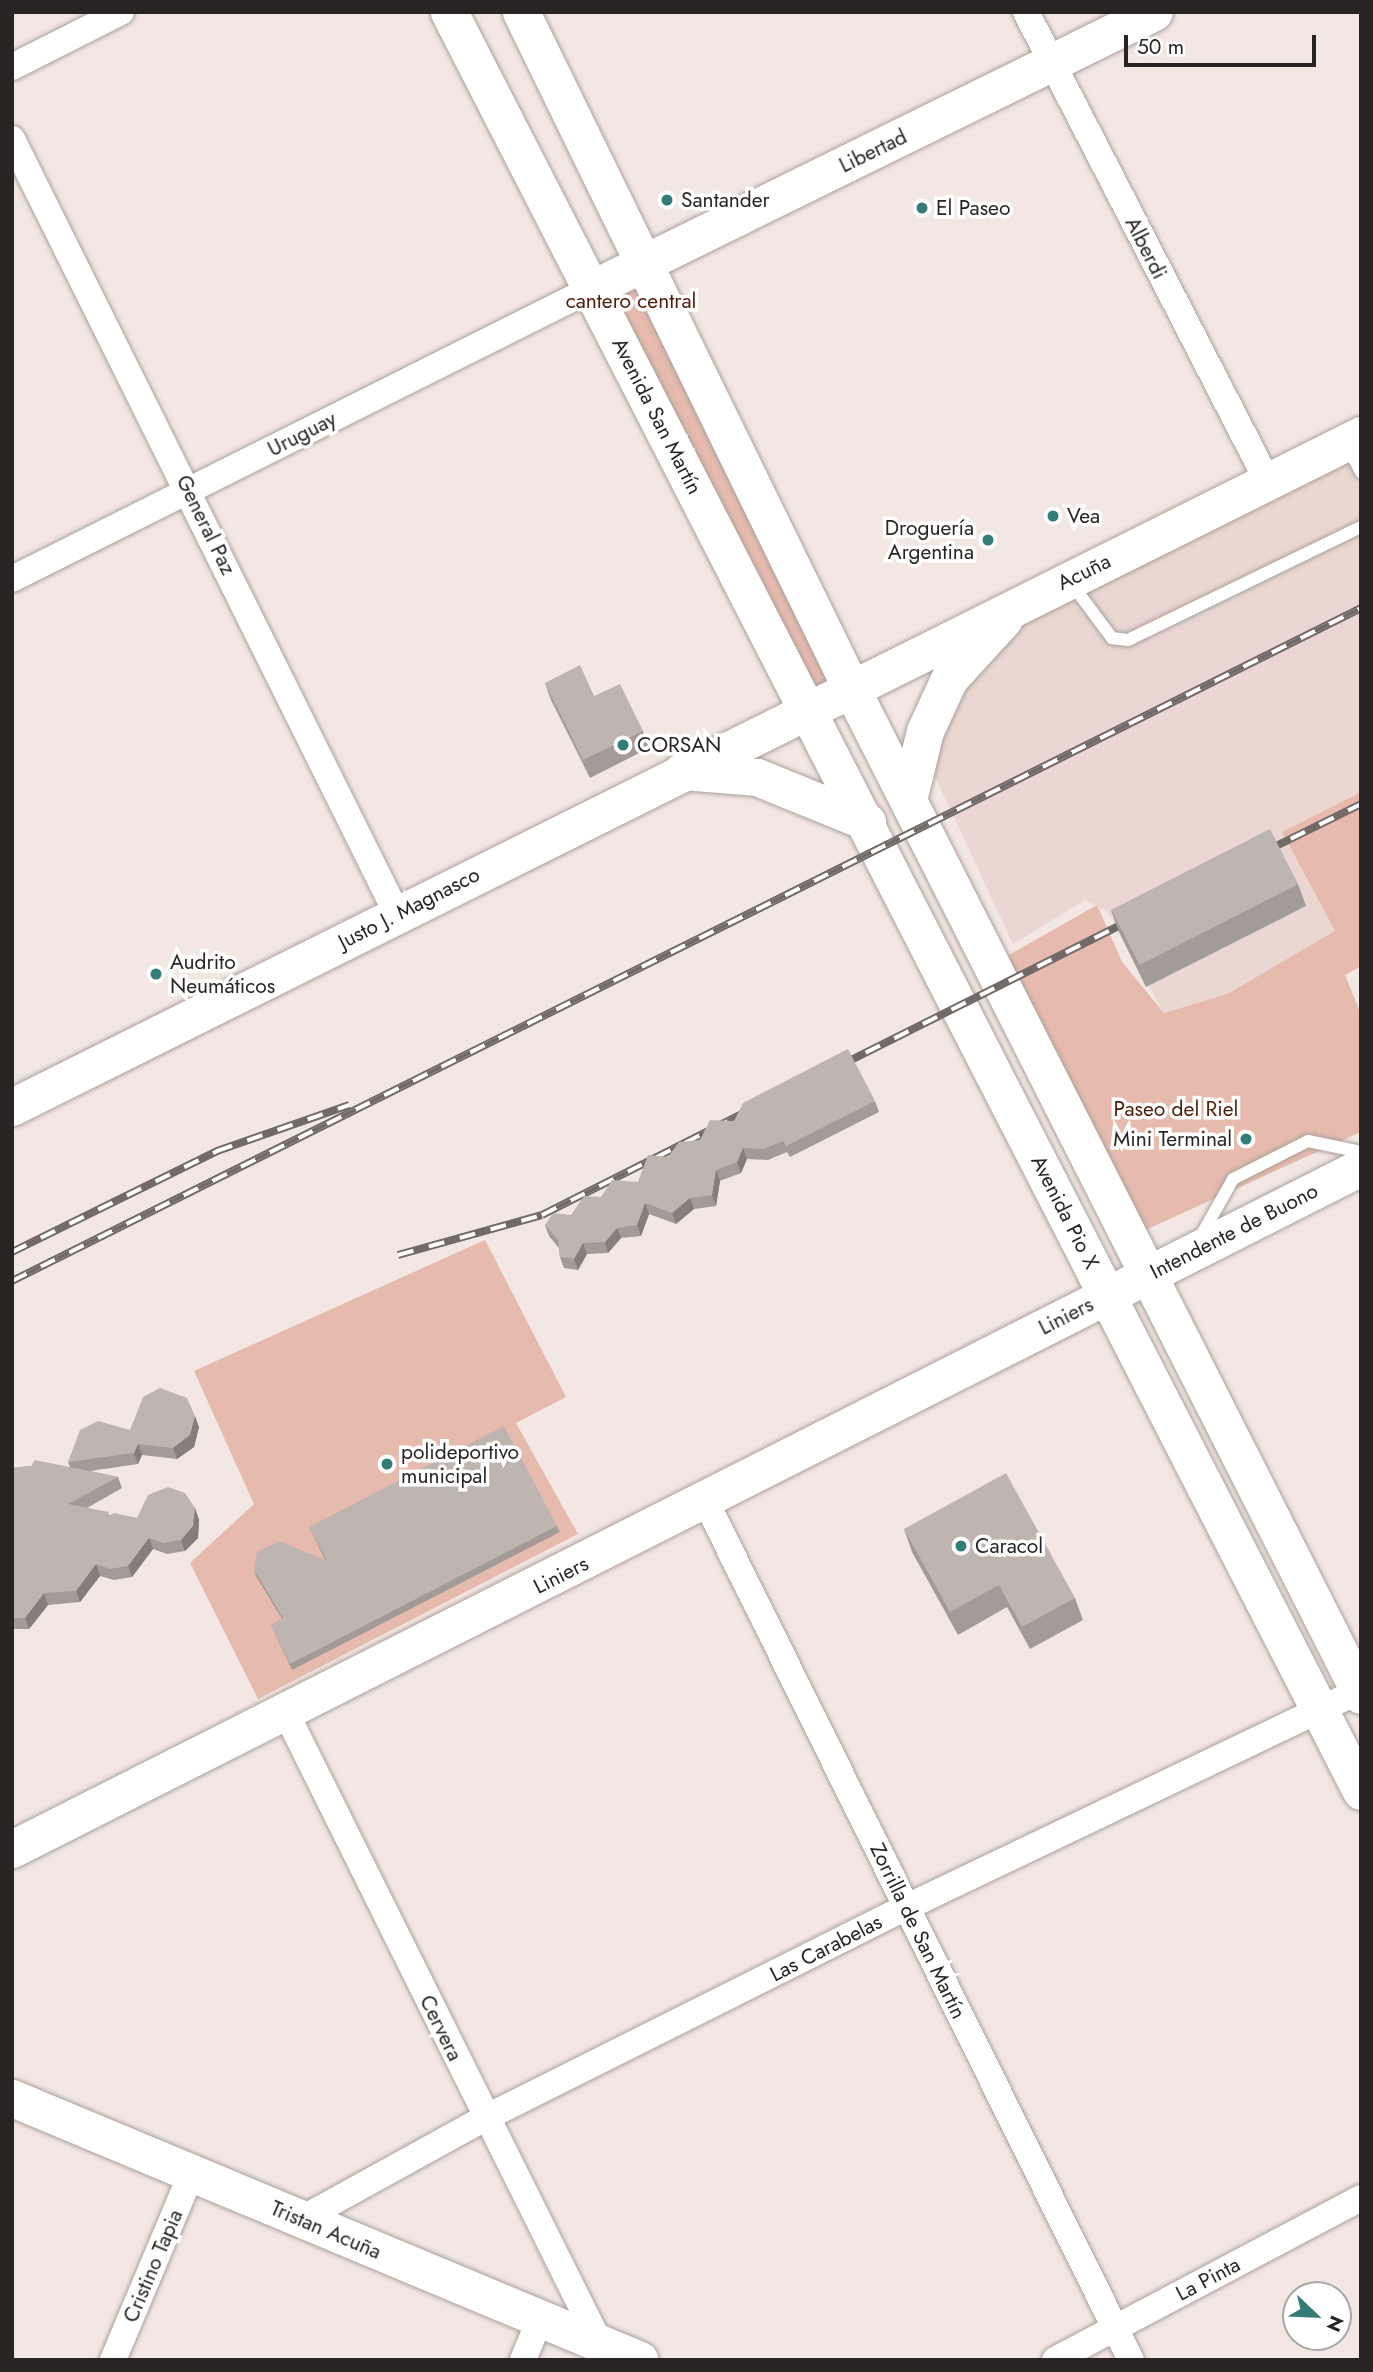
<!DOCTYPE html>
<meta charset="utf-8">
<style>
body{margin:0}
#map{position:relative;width:1373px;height:2372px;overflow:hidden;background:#f2e7e3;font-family:Jost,sans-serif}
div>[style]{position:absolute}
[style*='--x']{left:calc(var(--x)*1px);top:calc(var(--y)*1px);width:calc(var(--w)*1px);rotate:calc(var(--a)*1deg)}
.built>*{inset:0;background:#ead7d1}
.green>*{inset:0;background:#e6bbad}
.roads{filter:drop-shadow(0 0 2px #aaa09d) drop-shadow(0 0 2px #aaa09d)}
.service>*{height:12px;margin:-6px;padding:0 6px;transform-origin:6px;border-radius:6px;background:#fff}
.minor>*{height:26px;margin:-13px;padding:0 13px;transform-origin:13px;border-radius:13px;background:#fff}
.secondary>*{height:37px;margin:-18.5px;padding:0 18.5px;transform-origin:18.5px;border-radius:18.5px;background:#fff}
.rail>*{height:8px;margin-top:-4px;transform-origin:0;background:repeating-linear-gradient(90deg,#fff 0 16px,#716a68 0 32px);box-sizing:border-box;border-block:2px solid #716a68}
.wall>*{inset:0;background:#a39b97}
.shaded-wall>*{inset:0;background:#857e7b}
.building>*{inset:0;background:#beb4b0;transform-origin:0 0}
.dots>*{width:19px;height:19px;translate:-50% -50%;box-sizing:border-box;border:4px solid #fff;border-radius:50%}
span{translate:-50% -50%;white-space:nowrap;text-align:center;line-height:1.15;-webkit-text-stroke:7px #fff;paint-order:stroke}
.street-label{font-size:21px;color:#282423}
.poi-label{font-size:21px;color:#282423}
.left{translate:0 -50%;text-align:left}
.right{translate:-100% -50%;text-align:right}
.park-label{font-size:21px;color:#4f1a07}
.frame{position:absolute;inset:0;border:14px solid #282423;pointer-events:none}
.north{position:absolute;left:1282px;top:2281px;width:70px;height:70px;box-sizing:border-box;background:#fff;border:2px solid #a9a7a7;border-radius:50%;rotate:113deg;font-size:19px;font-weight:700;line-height:28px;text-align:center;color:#282423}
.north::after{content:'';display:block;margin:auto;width:24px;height:32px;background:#347c77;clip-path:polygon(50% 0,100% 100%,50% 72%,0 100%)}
.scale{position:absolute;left:1124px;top:35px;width:192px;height:32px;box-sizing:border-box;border:4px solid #282423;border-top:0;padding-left:9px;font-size:21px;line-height:24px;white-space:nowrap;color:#282423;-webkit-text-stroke:5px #fff;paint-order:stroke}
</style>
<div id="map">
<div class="built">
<div style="clip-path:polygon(1361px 455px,1361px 792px,1282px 832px,1335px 931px,1227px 994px,1164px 1013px,1108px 912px,1085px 900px,1013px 944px,933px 772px,940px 731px,961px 686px,1021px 621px)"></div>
</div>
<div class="green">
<div style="clip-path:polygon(644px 262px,850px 686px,807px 708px,591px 289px)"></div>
<div style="clip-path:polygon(1361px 792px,1361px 966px,1345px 975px,1361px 1014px,1361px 1132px,1130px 1237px,993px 964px,1097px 905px,1122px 962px,1164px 1013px,1227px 994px,1335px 931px,1282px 832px)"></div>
<div style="clip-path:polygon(485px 1240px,566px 1397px,516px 1423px,578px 1534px,258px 1699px,190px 1563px,254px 1504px,194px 1371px)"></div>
</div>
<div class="roads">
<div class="service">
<div style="--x:1346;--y:444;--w:32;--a:62"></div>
<div style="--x:1071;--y:583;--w:69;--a:53.3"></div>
<div style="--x:1112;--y:638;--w:16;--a:7"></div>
<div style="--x:1128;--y:640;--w:259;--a:-25.9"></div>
<div style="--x:1201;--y:1236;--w:65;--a:-60.7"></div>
<div style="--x:1233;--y:1179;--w:84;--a:-26.9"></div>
<div style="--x:1308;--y:1141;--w:54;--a:11.7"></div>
</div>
<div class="minor">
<div style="--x:1026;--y:12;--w:529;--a:62.76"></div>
<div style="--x:12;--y:67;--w:122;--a:-26.8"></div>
<div style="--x:12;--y:139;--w:865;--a:63.58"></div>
<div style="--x:12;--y:579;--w:648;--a:-26.6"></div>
<div style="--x:706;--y:1502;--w:957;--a:63.65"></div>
<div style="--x:286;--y:1713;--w:703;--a:63.54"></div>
<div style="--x:300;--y:2220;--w:211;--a:-28.9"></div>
<div style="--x:485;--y:2118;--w:472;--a:-26.6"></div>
<div style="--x:907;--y:1907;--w:503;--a:-25.55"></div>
<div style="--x:113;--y:2360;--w:204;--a:-67.2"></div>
<div style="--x:523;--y:2360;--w:44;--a:-67.5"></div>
<div style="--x:1055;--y:2360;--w:346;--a:-27.9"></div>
</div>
<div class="secondary">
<div style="--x:449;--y:12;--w:1999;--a:62.86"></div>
<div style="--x:521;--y:12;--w:750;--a:63.98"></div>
<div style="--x:850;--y:686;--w:1131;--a:63.14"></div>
<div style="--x:591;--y:289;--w:627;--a:-26.2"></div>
<div style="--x:682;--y:771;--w:75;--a:4.6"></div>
<div style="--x:757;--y:777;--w:119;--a:22.2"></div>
<div style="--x:909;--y:796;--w:67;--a:-76.2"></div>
<div style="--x:925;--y:731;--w:57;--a:-65.2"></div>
<div style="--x:949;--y:679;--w:81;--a:-47.5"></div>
<div style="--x:12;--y:1107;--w:1507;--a:-26.48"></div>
<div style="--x:12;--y:1849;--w:1512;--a:-26.82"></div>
<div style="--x:12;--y:2098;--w:680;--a:22.65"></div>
</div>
</div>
<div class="rail">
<div style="--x:1262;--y:853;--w:110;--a:-26.3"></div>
<div style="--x:837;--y:1067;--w:332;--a:-26.6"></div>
<div style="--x:12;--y:1252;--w:229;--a:-26.2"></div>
<div style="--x:217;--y:1151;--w:140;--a:-19.2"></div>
<div style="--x:398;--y:1255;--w:149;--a:-15.5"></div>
<div style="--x:542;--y:1215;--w:235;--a:-26.8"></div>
<div style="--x:12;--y:1281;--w:1508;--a:-26.51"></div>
</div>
<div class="wall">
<div style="clip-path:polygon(545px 683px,594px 696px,643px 731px,649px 748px,590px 778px,551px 700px)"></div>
<div style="clip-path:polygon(1298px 884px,1306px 906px,1146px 987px,1119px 932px,1111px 910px)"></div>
<div style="clip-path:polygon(875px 1101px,879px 1112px,790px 1157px,787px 1152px,768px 1160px,747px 1159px,741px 1173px,720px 1181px,716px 1206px,694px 1209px,676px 1224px,649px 1214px,641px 1236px,621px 1238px,608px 1253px,587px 1254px,578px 1270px,564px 1268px,560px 1257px,559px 1248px,549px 1236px,545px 1225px,571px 1215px,601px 1197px,638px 1182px,668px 1157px,734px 1121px)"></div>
<div style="clip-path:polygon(199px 1427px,194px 1447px,177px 1459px,142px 1455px,138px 1464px,90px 1471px,118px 1477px,122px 1488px,87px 1508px,110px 1515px,137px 1518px,195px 1508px,199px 1520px,198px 1538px,185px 1551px,167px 1554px,153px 1549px,132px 1577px,114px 1580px,100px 1576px,80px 1602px,48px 1605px,29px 1629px,12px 1629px,12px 1468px,31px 1466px,70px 1467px,68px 1462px,130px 1430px)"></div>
<div style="clip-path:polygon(557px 1526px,560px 1532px,292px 1670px,271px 1625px,282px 1619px,256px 1576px,254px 1570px,325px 1560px,309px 1527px)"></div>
<div style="clip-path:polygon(904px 1529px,1075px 1598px,1083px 1620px,1030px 1649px,1007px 1607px,958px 1635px,912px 1552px)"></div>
</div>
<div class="shaded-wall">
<div style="clip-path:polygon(743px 1148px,747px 1159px,741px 1173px,737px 1162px)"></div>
<div style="clip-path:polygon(716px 1170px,720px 1181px,716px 1206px,712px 1195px)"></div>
<div style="clip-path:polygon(690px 1198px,694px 1209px,676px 1224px,672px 1213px)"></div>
<div style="clip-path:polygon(645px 1203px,649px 1214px,641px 1236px,637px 1225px)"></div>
<div style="clip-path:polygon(617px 1228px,621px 1238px,608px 1253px,605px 1242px)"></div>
<div style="clip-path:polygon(583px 1243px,587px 1254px,578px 1270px,574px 1259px)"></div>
<div style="clip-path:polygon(195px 1416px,199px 1427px,194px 1447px,177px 1459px,173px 1448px)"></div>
<div style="clip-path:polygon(138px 1444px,142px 1455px,138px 1464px,134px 1453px)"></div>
<div style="clip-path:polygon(195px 1508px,199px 1520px,198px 1538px,185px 1551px,181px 1540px)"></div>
<div style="clip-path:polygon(149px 1538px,153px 1549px,132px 1577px,128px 1566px)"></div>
<div style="clip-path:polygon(96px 1564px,100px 1576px,80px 1602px,76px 1591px)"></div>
<div style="clip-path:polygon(44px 1593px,48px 1605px,29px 1629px,25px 1618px)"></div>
</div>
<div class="building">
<div style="clip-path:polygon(580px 665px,594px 696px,620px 684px,643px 731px,583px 760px,545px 683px)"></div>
<div style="left:1270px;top:829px;width:62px;height:178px;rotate:63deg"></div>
<div style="clip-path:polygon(848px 1049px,875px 1101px,786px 1146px,783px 1141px,764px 1149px,743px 1148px,737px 1162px,716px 1170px,712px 1195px,690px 1198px,672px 1213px,645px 1203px,637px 1225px,617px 1228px,605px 1242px,583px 1243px,574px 1259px,560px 1257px,558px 1240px,545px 1225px,553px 1213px,571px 1215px,584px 1196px,601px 1197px,612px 1180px,638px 1182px,648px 1155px,668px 1157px,679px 1142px,700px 1140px,710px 1120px,734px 1121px,743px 1103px)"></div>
<div style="clip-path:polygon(160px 1388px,187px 1398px,195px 1416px,190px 1435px,173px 1448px,138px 1444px,134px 1453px,68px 1462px,80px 1430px,98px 1421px,130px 1430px,143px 1397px)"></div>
<div style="clip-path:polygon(504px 1426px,557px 1526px,290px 1664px,271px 1625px,283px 1618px,254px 1570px,257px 1552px,279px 1541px,327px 1561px,309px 1527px)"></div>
<div style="clip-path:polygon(35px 1460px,118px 1477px,68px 1504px,109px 1512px,107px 1517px,114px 1513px,137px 1518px,148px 1495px,168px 1487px,185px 1493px,195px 1508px,193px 1526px,181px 1540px,163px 1543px,149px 1538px,128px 1566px,110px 1569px,96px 1564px,76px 1591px,44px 1593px,25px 1618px,12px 1618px,12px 1510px,13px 1510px,12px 1468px,31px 1466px)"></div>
<div style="clip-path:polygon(1006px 1473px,1075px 1598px,1022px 1627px,999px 1585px,950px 1612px,904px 1529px)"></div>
</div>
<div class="dots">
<div style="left:667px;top:200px;background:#347c77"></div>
<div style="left:922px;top:208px;background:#347c77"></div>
<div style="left:1053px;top:516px;background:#347c77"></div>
<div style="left:988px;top:540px;background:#347c77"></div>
<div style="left:623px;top:745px;background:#347c77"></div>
<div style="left:156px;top:974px;background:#347c77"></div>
<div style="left:1246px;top:1139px;background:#347c77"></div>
<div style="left:387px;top:1464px;background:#347c77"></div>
<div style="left:961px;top:1546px;background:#347c77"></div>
</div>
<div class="street-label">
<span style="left:873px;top:151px;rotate:-26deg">Libertad</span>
<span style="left:1146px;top:248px;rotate:63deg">Alberdi</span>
<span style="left:657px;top:416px;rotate:63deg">Avenida San Martín</span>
<span style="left:302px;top:434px;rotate:-27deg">Uruguay</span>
<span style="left:206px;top:525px;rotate:64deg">General Paz</span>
<span style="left:1084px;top:572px;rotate:-26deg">Acuña</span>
<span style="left:409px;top:908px;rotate:-27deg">Justo J. Magnasco</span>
<span style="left:1065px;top:1212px;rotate:63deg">Avenida Pio X</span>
<span style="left:1234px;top:1231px;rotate:-27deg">Intendente de Buono</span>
<span style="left:1066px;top:1316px;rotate:-27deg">Liniers</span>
<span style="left:561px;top:1575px;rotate:-27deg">Liniers</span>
<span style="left:918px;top:1931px;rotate:64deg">Zorrilla de San Martín</span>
<span style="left:826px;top:1948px;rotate:-27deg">Las Carabelas</span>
<span style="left:441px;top:2028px;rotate:64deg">Cervera</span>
<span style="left:326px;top:2230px;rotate:23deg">Tristan Acuña</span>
<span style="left:153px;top:2266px;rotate:-67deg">Cristino Tapia</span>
<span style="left:1208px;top:2279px;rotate:-28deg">La Pinta</span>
</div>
<div class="poi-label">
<span class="left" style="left:681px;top:200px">Santander</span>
<span class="left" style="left:936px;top:208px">El Paseo</span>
<span class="left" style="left:1067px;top:516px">Vea</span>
<span class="right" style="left:974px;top:540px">Droguería<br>Argentina</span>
<span class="left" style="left:637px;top:745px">CORSAN</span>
<span class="left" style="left:170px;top:974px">Audrito<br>Neumáticos</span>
<span class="right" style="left:1232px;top:1139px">Mini Terminal</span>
<span class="left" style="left:401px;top:1464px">polideportivo<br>municipal</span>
<span class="left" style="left:975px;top:1546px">Caracol</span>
</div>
<div class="park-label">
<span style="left:631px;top:301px">cantero central</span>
<span style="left:1176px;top:1109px">Paseo del Riel</span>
</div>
<div class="frame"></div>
<div class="north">N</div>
<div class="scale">50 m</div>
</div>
